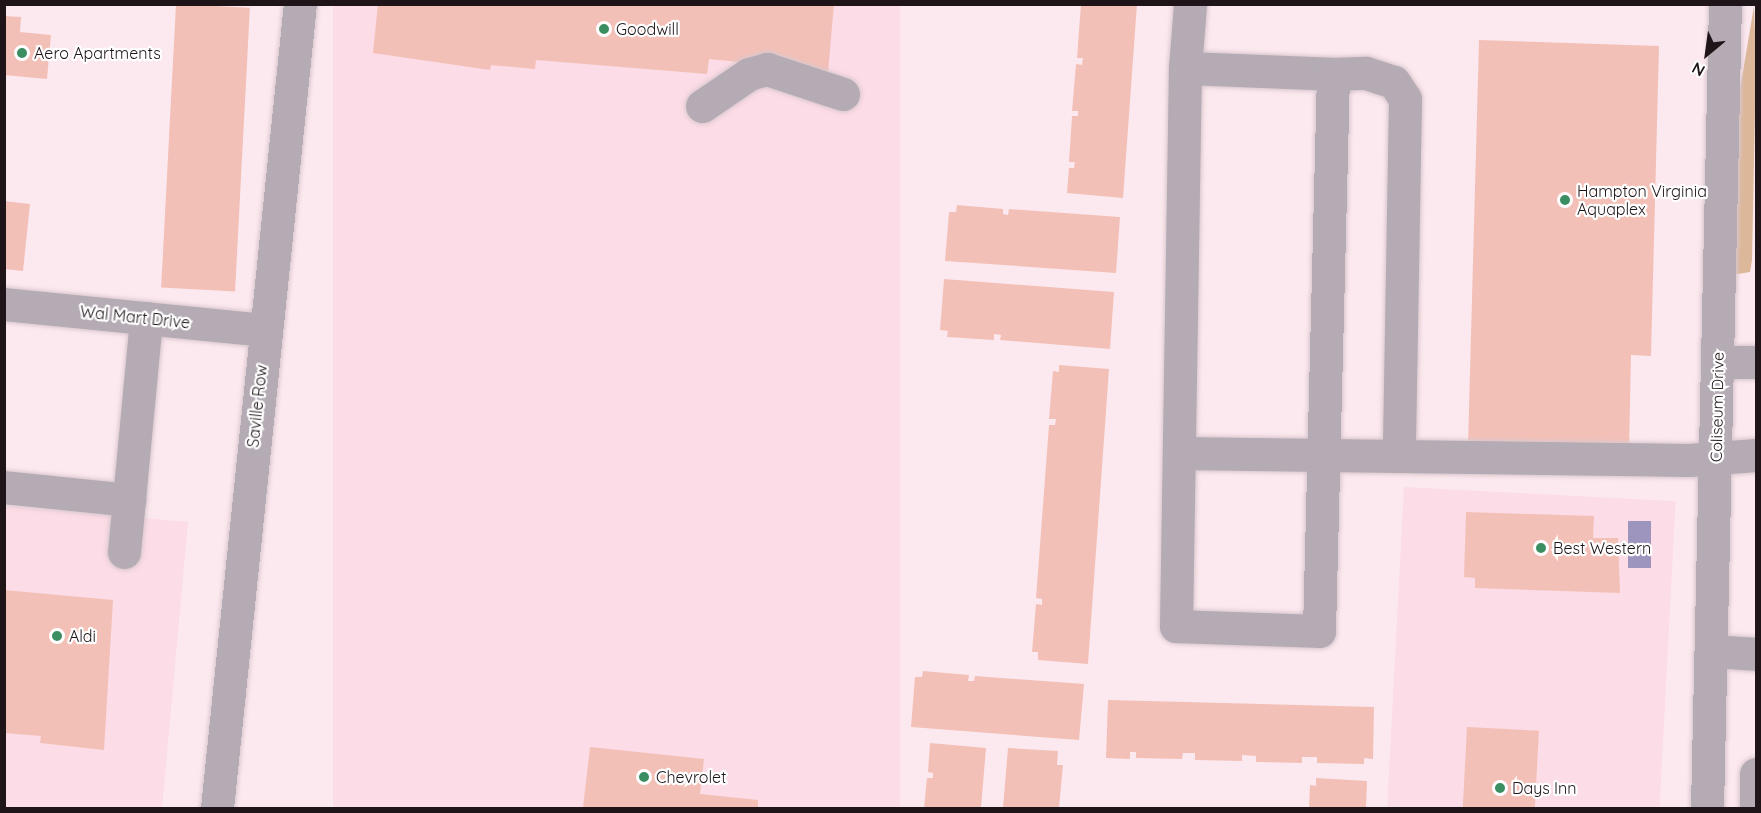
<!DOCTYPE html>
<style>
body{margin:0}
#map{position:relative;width:1761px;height:813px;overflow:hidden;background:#fce9ef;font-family:Quicksand,sans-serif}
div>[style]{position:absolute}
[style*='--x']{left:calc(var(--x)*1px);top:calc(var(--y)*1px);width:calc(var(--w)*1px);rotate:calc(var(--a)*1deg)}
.built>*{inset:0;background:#fcdce6;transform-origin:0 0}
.green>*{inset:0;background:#dcb799}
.water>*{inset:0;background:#9d95be;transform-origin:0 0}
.building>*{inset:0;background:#f3c0b7;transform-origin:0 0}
.roads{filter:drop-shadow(0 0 2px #d9c7cd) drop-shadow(0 0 2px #d9c7cd)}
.minor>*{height:33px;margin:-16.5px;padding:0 16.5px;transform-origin:16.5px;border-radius:16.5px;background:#b4abb4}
.dots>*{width:16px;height:16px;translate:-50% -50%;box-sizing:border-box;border:3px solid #fff;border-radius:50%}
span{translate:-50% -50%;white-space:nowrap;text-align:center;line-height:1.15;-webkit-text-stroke:4.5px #fff;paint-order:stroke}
.poi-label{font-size:16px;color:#1f1518}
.left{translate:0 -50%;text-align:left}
.street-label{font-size:16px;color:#1f1518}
.frame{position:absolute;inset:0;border:6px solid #1f1518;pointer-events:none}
.north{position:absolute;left:1677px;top:24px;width:60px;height:60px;-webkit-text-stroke:4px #fff;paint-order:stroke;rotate:209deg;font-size:16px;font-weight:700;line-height:24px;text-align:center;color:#1f1518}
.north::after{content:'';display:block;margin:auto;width:21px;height:27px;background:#1f1518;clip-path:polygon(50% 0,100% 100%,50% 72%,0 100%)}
</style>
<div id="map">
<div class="built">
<div style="left:333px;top:5px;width:567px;height:807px"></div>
<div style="left:1404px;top:487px;width:272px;height:321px;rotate:3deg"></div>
<div style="clip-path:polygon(4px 506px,188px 522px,162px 808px,5px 808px)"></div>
</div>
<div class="green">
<div style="clip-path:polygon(1754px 6px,1756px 59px,1752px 260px,1750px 272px,1738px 274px,1735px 273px,1738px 101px)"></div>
</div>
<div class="water">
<div style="left:1628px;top:521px;width:23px;height:47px"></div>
</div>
<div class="building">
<div style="left:176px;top:4px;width:74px;height:284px;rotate:3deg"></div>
<div style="clip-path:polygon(378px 4px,834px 4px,825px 107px,776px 89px,778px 66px,709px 59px,707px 74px,536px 60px,535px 69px,491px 65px,490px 70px,373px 53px)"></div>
<div style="clip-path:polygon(1081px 4px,1137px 4px,1123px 198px,1067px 193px,1069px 168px,1074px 168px,1075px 162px,1069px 162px,1072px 116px,1078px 116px,1078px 111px,1072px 111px,1076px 64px,1082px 65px,1083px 58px,1077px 58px)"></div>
<div style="clip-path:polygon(4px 16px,21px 17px,20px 32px,51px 35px,47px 79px,4px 75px)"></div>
<div style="clip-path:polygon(1479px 40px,1659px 46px,1651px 356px,1631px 355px,1629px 450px,1468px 445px)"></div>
<div style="clip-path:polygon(4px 201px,30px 204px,23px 271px,4px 269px)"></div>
<div style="clip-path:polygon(957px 205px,1003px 209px,1003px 214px,1008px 215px,1009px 209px,1120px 217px,1116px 273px,945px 261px,949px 212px,956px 212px)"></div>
<div style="clip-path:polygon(944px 279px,1114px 292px,1110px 349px,1000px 340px,1001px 335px,994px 334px,994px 340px,947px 337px,948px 331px,940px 330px)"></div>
<div style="clip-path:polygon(1059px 365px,1109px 369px,1088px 664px,1038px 660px,1038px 652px,1032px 652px,1036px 604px,1042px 605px,1042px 599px,1036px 598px,1049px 425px,1055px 425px,1056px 419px,1049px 419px,1053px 371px,1059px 372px)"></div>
<div style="clip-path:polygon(1466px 512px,1594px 516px,1593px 538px,1618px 538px,1620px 593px,1475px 588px,1475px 578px,1464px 577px)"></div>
<div style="clip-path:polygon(4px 590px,113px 600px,104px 750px,40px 743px,41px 736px,4px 733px)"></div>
<div style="clip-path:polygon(923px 671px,969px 675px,968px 681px,974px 681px,975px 676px,1084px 684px,1079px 740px,911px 727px,915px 677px,922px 677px)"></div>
<div style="clip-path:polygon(1108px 700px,1374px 707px,1373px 759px,1364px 758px,1364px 764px,1317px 763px,1317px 757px,1302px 757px,1302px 763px,1256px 762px,1256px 756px,1242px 755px,1242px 761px,1195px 760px,1195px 753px,1183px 753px,1182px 759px,1136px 758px,1136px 752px,1130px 752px,1130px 759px,1106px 758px)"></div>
<div style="left:1467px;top:727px;width:72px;height:81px;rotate:3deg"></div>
<div style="clip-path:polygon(930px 743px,986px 748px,981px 808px,924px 808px,927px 778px,933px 778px,933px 773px,928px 772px)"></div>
<div style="clip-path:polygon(590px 747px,704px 759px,700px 794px,758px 800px,758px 808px,583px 808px)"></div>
<div style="clip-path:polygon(1008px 748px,1058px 751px,1057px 765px,1063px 765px,1059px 808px,1003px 808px)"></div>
<div style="clip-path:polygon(1316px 778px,1367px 781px,1366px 808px,1309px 808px,1310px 785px,1316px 786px)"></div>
</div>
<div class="roads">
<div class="minor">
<div style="--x:1185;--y:68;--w:148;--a:2.3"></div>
<div style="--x:1333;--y:74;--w:557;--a:91.44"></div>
<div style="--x:1319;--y:631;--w:143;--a:-178"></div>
<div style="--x:1176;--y:626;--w:558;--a:-89.08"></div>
<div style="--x:1185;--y:68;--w:64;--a:-85.5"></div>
<div style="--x:1333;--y:74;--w:33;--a:-2"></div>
<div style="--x:1366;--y:73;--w:29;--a:18"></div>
<div style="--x:1394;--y:82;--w:20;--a:57"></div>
<div style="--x:1405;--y:99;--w:357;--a:91"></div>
<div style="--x:702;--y:106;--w:57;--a:-34.2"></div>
<div style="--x:749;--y:74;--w:19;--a:-16"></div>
<div style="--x:767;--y:69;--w:80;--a:18.2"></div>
<div style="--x:4;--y:304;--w:262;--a:5.7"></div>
<div style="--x:1718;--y:362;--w:38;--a:0"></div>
<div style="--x:1179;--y:453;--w:510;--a:0.79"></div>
<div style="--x:1689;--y:460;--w:67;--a:-4.3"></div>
<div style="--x:4;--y:487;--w:126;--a:5.9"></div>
<div style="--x:124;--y:552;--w:235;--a:-84.6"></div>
<div style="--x:1711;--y:651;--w:45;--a:3.8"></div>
<div style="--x:217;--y:808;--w:808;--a:-84.11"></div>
<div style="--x:1707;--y:808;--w:804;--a:-88.72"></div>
<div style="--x:1756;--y:808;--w:34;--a:-90"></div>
</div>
</div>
<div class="dots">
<div style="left:604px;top:29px;background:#3b8e61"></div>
<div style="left:22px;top:53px;background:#3b8e61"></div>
<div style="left:1565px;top:200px;background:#3b8e61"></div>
<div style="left:1541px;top:548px;background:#3b8e61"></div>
<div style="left:57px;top:636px;background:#3b8e61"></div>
<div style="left:644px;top:777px;background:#3b8e61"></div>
<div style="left:1500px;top:788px;background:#3b8e61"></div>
</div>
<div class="poi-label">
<span class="left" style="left:616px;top:29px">Goodwill</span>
<span class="left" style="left:34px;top:53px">Aero Apartments</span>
<span class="left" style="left:1577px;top:200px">Hampton Virginia<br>Aquaplex</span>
<span class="left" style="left:1553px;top:548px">Best Western</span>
<span class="left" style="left:69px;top:636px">Aldi</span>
<span class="left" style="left:656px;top:777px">Chevrolet</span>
<span class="left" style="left:1512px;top:788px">Days Inn</span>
</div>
<div class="street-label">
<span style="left:135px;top:317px;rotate:6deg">Wal Mart Drive</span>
<span style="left:257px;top:406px;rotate:-84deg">Saville Row</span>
<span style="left:1717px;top:407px;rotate:-89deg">Coliseum Drive</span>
</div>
<div class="frame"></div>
<div class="north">N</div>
</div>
